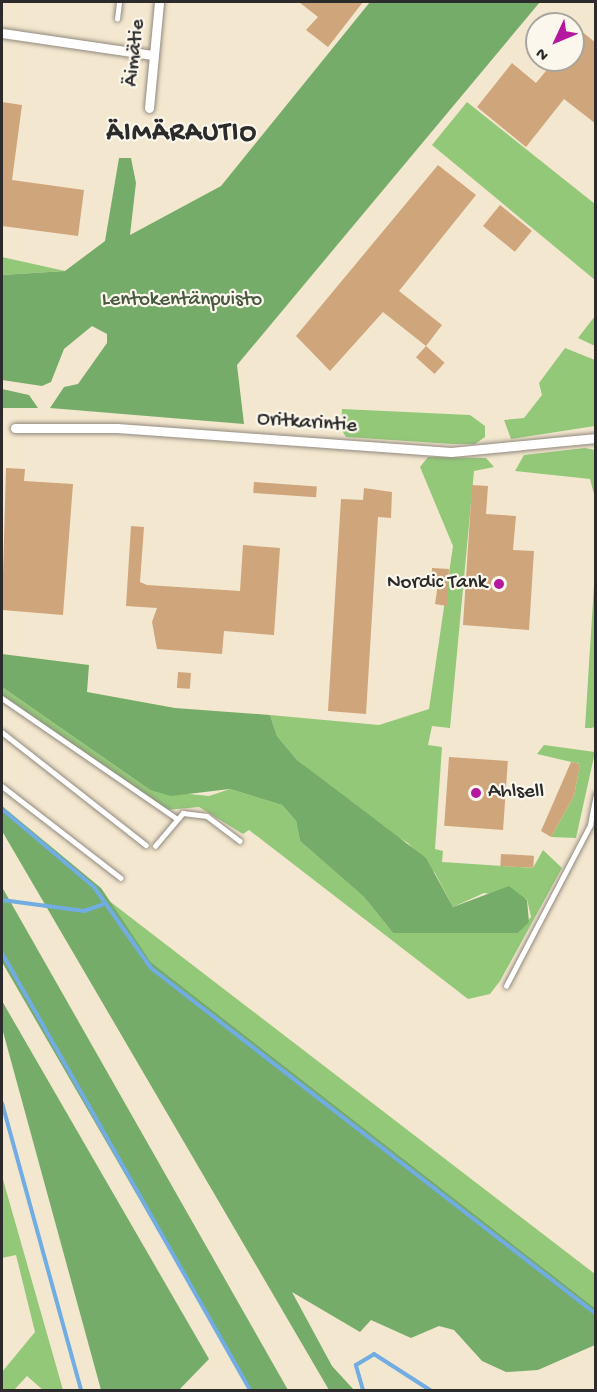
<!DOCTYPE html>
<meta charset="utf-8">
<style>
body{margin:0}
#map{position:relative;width:597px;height:1392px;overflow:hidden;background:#f4e7cf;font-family:"Gochi Hand",sans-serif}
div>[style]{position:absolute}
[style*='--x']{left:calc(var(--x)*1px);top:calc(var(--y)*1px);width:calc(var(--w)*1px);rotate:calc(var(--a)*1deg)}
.green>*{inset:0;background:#93c879}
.forest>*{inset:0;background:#76ac69}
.stream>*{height:4px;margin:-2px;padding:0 2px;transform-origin:2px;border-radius:2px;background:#71ace2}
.building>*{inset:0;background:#cfa57c;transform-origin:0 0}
.roads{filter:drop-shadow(0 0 2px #90897d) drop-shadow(0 0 2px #90897d)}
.lane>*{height:4.5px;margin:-2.25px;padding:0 2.25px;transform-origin:2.25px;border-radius:2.25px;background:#fff}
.street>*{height:9px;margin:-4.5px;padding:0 4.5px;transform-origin:4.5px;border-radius:4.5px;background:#fff}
.dots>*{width:16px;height:16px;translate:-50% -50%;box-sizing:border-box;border:3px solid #fbf7ec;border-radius:50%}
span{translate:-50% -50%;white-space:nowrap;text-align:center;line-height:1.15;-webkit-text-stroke:4.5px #fbf7ec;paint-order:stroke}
.street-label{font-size:21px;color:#2b2b2b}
.park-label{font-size:21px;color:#4a5a42}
.poi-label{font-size:21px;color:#2b2b2b}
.right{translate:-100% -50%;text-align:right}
.left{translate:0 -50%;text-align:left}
.district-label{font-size:27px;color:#2b2b2b;font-weight:700;letter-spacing:1.5px}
.frame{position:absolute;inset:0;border:3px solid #2b2b2b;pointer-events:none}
.north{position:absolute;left:525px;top:12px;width:60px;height:60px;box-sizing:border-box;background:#fbf7ec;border:2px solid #a8a59f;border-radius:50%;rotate:226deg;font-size:16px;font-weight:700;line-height:24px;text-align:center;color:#2b2b2b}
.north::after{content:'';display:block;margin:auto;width:21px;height:27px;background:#b5179e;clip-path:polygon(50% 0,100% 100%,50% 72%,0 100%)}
</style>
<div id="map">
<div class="green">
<div style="clip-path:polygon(467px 102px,595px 204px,595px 280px,432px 145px)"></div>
<div style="clip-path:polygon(2px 257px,65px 271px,2px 275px)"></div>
<div style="clip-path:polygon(595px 316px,595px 346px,578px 338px)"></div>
<div style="clip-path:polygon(565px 348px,595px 360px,595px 426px,511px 439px,504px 420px,524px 418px,542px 395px,539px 383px)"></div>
<div style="clip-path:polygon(342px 409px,470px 415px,485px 426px,485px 437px,475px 444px,452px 444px,346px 437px,341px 429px)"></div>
<div style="clip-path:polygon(585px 448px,595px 450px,595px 498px,590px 479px,515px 471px,524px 455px)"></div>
<div style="clip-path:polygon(428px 457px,486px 458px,494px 467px,474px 471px,450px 728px,432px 726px,428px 745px,442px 747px,435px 849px,443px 851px,442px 862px,533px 868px,543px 850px,562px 868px,500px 981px,490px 994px,468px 999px,249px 830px,243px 834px,199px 807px,166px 810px,2px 695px,2px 687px,150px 790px,209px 796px,230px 789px,282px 805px,296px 821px,300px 841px,364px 897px,393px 933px,518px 933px,531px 917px,527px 899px,484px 893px,453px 907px,435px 873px,408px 843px,375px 824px,297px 760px,277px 736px,270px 715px,379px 725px,429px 709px,453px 546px,420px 467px)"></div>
<div style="clip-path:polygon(595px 569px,596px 726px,592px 728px,585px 728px)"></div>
<div style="clip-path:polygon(544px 745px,595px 752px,576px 838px,551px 837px,574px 796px,580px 764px,537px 754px)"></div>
<div style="clip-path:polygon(108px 900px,595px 1274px,595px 1308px,151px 962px)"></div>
<div style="clip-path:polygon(2px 1176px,63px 1390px,43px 1390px,27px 1376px,14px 1390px,2px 1390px,2px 1372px,35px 1332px,16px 1255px,2px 1258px)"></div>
</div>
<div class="forest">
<div style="clip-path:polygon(370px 2px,540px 2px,237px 365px,244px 424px,50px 408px,64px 387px,78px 384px,107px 343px,107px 334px,92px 326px,64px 349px,51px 382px,42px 386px,2px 380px,2px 275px,65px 271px,105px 241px,119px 158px,131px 158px,136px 183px,130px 235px,221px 186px)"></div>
<div style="clip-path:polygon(2px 389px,29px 395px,38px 408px,2px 408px)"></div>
<div style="clip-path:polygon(2px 654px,89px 665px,87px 692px,175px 708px,270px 715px,277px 736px,297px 760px,426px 858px,453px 907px,509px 886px,527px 900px,529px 922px,518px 933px,393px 933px,364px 897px,300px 841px,296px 821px,282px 805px,230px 789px,171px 796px,150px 790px,2px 687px)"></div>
<div style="clip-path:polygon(2px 806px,101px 888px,151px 962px,595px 1308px,595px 1345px,538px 1370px,506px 1372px,482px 1361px,454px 1330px,439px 1326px,411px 1338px,371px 1320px,360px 1332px,292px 1292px,332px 1366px,354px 1390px,329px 1390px,2px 831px)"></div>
<div style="clip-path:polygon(2px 887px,288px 1390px,250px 1390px,2px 962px)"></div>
<div style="clip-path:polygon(2px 1001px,209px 1359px,179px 1390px,101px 1390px,2px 1028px)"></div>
</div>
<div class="stream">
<div style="--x:2;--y:809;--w:121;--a:40.3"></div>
<div style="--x:94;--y:887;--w:99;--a:54.9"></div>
<div style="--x:151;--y:968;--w:564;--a:37.87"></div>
<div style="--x:2;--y:900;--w:83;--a:7.6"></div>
<div style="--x:84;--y:911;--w:21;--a:-19"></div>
<div style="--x:2;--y:953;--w:502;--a:60.42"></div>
<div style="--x:2;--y:1103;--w:298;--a:74.6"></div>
<div style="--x:363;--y:1390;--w:26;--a:-106"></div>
<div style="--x:356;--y:1365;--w:21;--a:-31"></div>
<div style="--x:374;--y:1354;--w:67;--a:32.7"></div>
</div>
<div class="building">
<div style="clip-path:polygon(299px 2px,363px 2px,328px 47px,306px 30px,318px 17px)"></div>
<div style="clip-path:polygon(580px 30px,596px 43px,596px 124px,564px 99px,526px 147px,477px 107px,512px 63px,536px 83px,555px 60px,573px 60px,573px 38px)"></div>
<div style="clip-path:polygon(2px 102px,22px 105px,12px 180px,84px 190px,78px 236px,2px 226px)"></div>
<div style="clip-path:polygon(438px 165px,476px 195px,399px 291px,442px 325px,426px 346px,383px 312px,330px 371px,296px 336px)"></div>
<div style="left:500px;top:205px;width:41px;height:27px;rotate:39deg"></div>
<div style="left:426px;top:346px;width:25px;height:15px;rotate:42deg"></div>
<div style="clip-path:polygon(6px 468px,25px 469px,24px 481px,73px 484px,63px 615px,2px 610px)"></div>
<div style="left:254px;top:482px;width:63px;height:11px;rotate:4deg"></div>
<div style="clip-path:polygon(472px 485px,488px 486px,486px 514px,516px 516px,513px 550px,534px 551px,529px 630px,463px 625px)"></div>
<div style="clip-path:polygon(364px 488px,392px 492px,391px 518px,378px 517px,366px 714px,328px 711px,341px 499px,363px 500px)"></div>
<div style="clip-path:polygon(131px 526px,144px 527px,140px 582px,147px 585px,240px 591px,243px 545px,280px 548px,274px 635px,224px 631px,222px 654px,157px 649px,152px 622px,157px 608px,126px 606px)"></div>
<div style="clip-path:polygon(432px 568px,449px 569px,447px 606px,435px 604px,438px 584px,431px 583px)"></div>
<div style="left:178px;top:672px;width:13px;height:16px;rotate:4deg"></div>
<div style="left:449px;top:757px;width:59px;height:69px;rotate:4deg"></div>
<div style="clip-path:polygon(571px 762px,580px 764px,574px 796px,551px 837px,541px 831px)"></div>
<div style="left:501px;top:854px;width:33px;height:12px;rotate:3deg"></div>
</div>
<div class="roads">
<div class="lane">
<div style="--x:117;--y:19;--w:17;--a:-83"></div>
<div style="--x:2;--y:698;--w:211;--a:34.6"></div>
<div style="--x:2;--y:732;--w:183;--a:38.1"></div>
<div style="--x:2;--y:786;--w:150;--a:37.7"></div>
<div style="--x:155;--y:846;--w:43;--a:-49.7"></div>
<div style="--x:183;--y:813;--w:24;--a:7"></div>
<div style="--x:207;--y:816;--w:41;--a:37.1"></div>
<div style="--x:506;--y:986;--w:182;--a:-62.4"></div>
<div style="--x:590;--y:825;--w:31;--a:-79"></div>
</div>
<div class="street">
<div style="--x:2;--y:33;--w:152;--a:8.3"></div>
<div style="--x:149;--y:108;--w:106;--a:-84.6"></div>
<div style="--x:15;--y:428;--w:102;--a:0"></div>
<div style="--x:117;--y:428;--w:335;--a:4.1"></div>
<div style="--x:451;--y:452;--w:146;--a:-5.5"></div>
</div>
</div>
<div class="dots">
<div style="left:499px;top:584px;background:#b5179e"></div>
<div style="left:476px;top:793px;background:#b5179e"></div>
</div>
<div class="street-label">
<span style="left:136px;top:53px;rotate:-84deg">Äimätie</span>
<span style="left:307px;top:424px;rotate:4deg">Oritkarintie</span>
</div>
<div class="park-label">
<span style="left:182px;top:301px">Lentokentänpuisto</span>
</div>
<div class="poi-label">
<span class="right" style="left:487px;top:584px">Nordic Tank</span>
<span class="left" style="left:488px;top:793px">Ahlsell</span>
</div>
<div class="district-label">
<span style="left:182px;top:135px">ÄIMÄRAUTIO</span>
</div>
<div class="frame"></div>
<div class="north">N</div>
</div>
